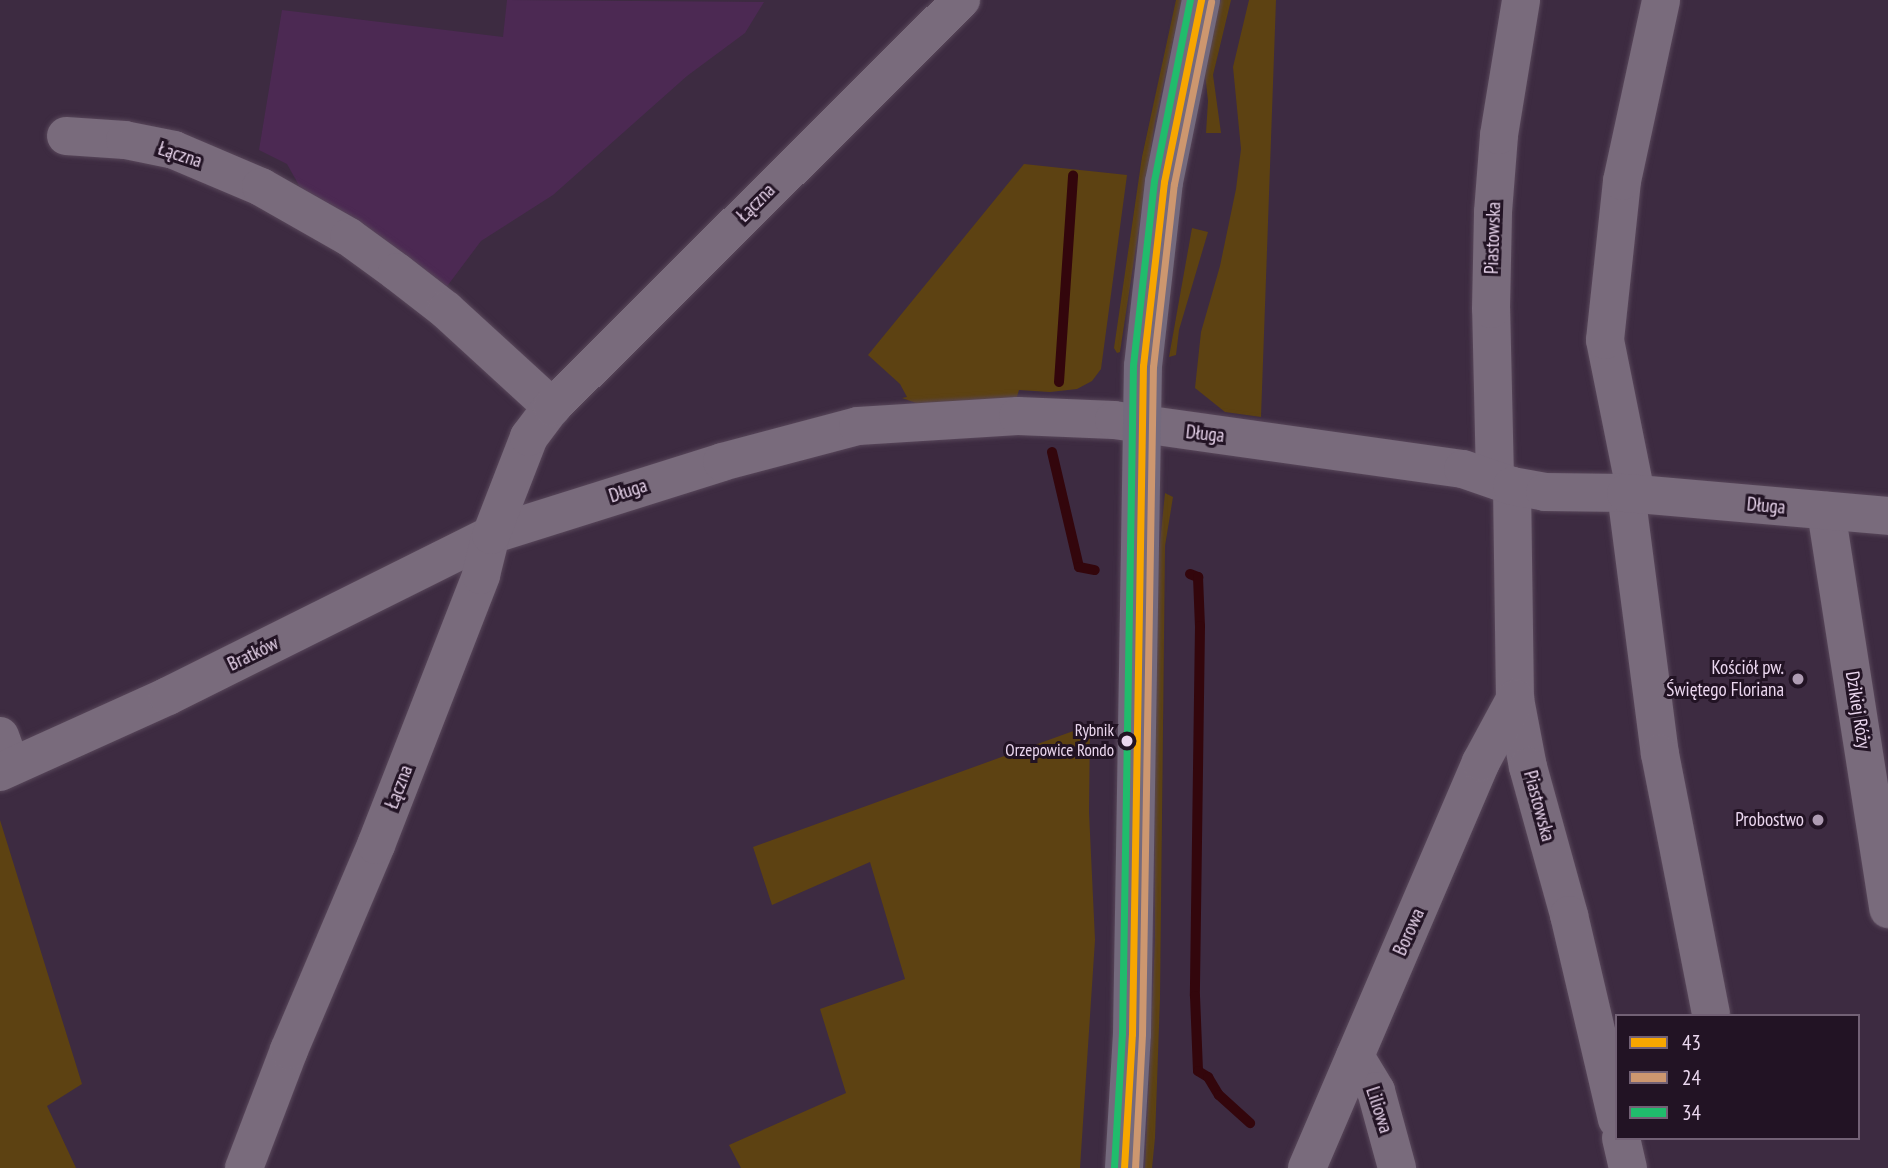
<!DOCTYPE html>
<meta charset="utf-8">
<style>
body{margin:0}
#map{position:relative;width:1888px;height:1168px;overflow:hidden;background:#3d2b41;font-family:"PT Sans Narrow",sans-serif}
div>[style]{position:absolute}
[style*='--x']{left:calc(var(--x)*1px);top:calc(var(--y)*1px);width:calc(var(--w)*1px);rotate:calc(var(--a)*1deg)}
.built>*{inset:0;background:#4c2953}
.green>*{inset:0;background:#5d4212}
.stream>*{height:10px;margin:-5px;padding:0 5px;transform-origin:5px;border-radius:5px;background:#33060c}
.roads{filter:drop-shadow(0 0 2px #58475a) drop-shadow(0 0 2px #58475a)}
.minor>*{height:38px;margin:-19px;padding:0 19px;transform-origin:19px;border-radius:19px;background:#796b7c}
.major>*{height:38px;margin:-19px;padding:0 19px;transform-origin:19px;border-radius:19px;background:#746a7d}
.bus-1>*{height:7px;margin:-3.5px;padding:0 3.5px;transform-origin:3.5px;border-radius:3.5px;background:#f7a600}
.bus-2>*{height:7px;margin:-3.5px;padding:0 3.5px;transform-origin:3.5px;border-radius:3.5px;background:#cd976f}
.bus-3>*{height:7px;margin:-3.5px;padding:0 3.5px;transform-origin:3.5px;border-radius:3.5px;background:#20bc6c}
.dots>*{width:19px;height:19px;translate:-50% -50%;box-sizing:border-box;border:4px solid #221324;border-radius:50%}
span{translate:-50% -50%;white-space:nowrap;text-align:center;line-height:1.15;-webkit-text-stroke:6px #221324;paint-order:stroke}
.bus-label{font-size:17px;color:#ebd7ef}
.right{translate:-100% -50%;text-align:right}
.street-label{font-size:19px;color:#ebd7ef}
.poi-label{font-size:19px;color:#ebd7ef}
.legend{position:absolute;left:1615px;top:1014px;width:245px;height:126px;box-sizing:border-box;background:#221324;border:2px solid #726175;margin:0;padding:9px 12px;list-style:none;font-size:21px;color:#ebd7ef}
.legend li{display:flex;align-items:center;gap:14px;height:35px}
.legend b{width:35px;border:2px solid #726175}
</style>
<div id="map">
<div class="built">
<div style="clip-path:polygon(507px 0,764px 2px,745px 33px,687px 76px,553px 195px,481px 241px,445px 289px,306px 198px,287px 164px,259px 150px,282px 10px,503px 37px)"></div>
</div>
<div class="green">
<div style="clip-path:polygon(1176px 0,1182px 0,1155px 122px,1120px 352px,1117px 353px,1114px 348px,1142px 157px)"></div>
<div style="clip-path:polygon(1221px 0,1231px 0,1213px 75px,1221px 133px,1206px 133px,1208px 101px,1204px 64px)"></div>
<div style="clip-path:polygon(1249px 0,1276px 0,1261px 417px,1225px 412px,1195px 388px,1201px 332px,1220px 266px,1236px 189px,1241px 149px,1233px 67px)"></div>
<div style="clip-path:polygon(1024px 164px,1127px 175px,1101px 369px,1092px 381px,1077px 389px,1050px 392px,1019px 390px,1015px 403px,919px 404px,902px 398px,907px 397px,900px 384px,868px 355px)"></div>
<div style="clip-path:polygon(1192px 228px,1208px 232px,1179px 330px,1176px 355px,1169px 357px)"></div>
<div style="clip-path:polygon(1165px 493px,1173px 497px,1165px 546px,1160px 999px,1155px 1138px,1152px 1168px,1145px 1168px,1155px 938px,1154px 686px,1158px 562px)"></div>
<div style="clip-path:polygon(1090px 725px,1089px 812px,1095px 940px,1080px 1168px,741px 1168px,729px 1145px,846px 1093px,820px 1009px,905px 979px,870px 862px,772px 905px,753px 847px)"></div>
<div style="clip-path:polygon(0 820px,82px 1084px,47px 1106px,76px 1168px,0 1168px)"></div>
</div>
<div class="stream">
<div style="--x:1059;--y:382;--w:207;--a:-86.1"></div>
<div style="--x:1052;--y:452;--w:118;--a:76.8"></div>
<div style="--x:1079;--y:567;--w:16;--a:11"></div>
<div style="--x:1190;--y:574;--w:9;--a:21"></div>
<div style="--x:1198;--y:577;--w:49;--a:87.7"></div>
<div style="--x:1200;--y:626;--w:370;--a:90.8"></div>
<div style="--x:1195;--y:996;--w:75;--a:87.7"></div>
<div style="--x:1198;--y:1071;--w:12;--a:31"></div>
<div style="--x:1208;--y:1077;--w:21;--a:59"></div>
<div style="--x:1219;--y:1095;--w:42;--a:42.1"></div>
</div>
<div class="roads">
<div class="minor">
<div style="--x:66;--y:136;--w:59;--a:3.9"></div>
<div style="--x:125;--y:140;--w:50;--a:11.5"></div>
<div style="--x:174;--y:150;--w:95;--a:23"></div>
<div style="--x:261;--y:187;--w:101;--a:29.6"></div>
<div style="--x:349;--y:237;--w:59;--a:36.1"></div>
<div style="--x:397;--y:272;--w:62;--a:37.8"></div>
<div style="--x:446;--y:310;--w:144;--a:42.5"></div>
<div style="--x:1495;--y:479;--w:170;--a:-91.3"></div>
<div style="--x:1491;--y:309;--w:97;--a:-88.8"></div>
<div style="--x:1493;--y:212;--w:77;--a:-85.5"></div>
<div style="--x:1499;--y:135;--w:137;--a:-80.7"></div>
<div style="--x:1512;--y:486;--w:213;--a:89.2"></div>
<div style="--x:1515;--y:699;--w:69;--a:79.2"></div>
<div style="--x:1528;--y:767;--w:154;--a:74.5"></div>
<div style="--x:1569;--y:915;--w:210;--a:76.8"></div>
<div style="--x:1626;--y:493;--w:263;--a:82.6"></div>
<div style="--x:1660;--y:754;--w:264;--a:78.9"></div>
<div style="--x:1636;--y:494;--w:157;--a:-101.4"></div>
<div style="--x:1605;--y:340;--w:160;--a:-83.9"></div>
<div style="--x:1622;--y:181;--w:185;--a:-77.8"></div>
<div style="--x:1826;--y:511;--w:403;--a:81.1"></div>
<div style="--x:0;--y:736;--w:32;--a:70"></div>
<div style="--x:0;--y:772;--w:184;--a:-24.3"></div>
<div style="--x:168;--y:696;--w:361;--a:-26.5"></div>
<div style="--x:491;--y:535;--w:242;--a:-17.5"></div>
<div style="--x:722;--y:462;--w:141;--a:-14.8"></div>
<div style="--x:858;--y:426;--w:160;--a:-3.6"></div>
<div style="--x:1018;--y:416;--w:96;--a:2.4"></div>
<div style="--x:1114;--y:420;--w:352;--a:8"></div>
<div style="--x:1463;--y:469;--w:52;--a:19.1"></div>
<div style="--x:1512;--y:486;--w:34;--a:10"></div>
<div style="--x:1545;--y:492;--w:81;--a:0.7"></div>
<div style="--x:1626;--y:493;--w:263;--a:5"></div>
<div style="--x:1355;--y:1056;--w:41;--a:59"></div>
<div style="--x:1376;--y:1091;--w:80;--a:74.7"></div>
<div style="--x:1621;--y:1138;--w:31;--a:77"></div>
<div style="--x:244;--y:1168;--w:126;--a:-69.1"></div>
<div style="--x:289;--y:1050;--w:223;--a:-67"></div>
<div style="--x:376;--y:845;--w:290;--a:-68.7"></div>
<div style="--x:481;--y:575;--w:41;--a:-76"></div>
<div style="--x:491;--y:535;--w:105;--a:-68.8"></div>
<div style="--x:529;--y:437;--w:38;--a:-53"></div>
<div style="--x:552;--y:407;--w:577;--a:-44.86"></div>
<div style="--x:1307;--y:1168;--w:442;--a:-66.8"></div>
<div style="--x:1481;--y:762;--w:72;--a:-61.6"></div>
</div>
<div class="major">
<div style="--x:1124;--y:1168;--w:134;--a:-86.6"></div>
<div style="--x:1132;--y:1034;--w:668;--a:-89.06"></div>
<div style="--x:1143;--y:366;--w:185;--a:-83.5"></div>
<div style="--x:1164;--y:182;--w:186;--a:-78.5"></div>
</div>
</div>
<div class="bus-1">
<div style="--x:1124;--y:1168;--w:134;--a:-86.6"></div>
<div style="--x:1132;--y:1034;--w:668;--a:-89.06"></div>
<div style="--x:1143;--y:366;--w:185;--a:-83.5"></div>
<div style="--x:1164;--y:182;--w:186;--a:-78.5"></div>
</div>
<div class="bus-2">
<div style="--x:1135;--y:1168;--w:134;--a:-87"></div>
<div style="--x:1142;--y:1034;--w:667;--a:-89.06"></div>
<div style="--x:1153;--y:367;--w:184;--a:-83.5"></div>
<div style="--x:1174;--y:184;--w:186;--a:-78.5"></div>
</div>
<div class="bus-3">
<div style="--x:1114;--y:1167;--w:133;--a:-86.6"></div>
<div style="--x:1122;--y:1034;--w:669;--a:-89.06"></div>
<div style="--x:1133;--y:365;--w:185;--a:-83.5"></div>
<div style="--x:1154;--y:181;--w:185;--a:-78.8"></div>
</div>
<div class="dots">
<div style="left:1798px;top:679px;background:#ae9bb2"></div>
<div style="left:1127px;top:741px;background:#ebd7ef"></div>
<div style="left:1818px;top:820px;background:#ae9bb2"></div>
</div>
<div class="bus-label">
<span class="right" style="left:1114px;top:741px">Rybnik<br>Orzepowice Rondo</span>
</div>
<div class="street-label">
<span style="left:180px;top:155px;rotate:18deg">Łączna</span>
<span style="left:756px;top:203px;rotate:-45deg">Łączna</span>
<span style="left:1493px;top:238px;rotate:-88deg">Piastowska</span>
<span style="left:1205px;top:434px;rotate:6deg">Długa</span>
<span style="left:628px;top:491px;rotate:-18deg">Długa</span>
<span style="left:1766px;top:506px;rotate:5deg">Długa</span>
<span style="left:253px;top:654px;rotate:-26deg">Bratków</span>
<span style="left:1858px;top:710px;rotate:81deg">Dzikiej Róży</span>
<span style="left:399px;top:787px;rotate:-69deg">Łączna</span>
<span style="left:1539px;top:806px;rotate:75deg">Piastowska</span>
<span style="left:1409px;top:932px;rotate:-66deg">Borowa</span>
<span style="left:1379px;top:1110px;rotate:72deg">Liliowa</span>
</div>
<div class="poi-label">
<span class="right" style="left:1784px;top:679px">Kościół pw.<br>Świętego Floriana</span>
<span class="right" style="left:1804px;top:820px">Probostwo</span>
</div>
<ul class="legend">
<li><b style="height:9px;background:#f7a600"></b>43</li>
<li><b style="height:9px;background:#cd976f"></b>24</li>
<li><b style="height:9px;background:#20bc6c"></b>34</li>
</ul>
</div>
